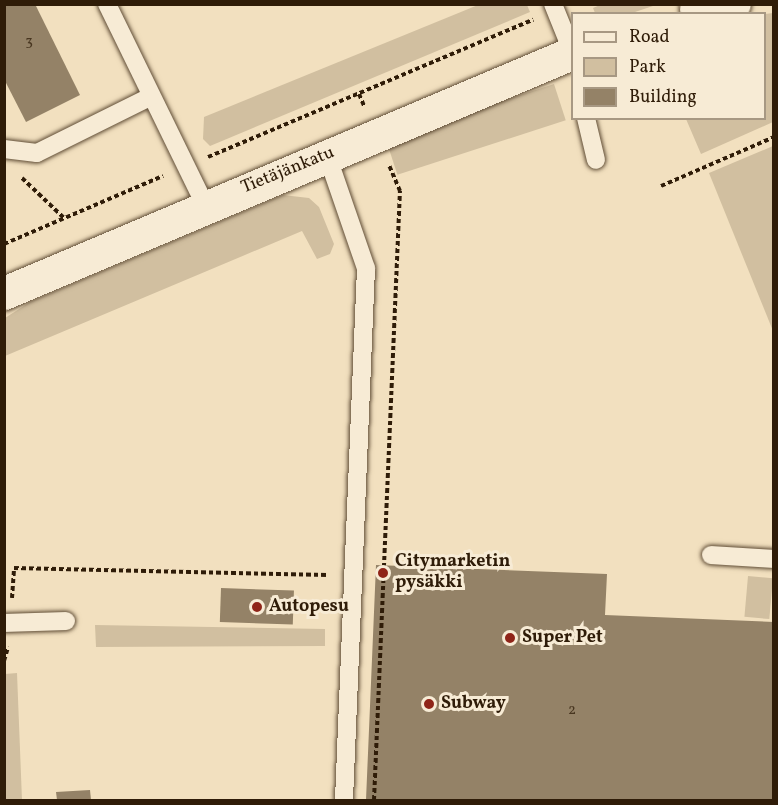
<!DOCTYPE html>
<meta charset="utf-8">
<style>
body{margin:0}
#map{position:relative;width:778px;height:805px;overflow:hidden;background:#f2e0bf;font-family:Vollkorn,serif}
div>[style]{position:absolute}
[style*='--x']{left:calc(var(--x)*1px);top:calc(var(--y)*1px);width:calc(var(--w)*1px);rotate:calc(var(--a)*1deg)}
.green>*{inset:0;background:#d1bfa0;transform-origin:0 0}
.building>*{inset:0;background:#948267;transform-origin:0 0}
.path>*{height:4px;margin-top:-2px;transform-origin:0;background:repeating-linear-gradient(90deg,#2f1c08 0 4.5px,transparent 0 7.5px)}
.roads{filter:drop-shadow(0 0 2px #604d36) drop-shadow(0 0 2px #604d36)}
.lane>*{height:18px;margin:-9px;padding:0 9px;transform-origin:9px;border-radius:9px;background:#f7ebd5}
.street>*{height:33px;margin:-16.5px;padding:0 16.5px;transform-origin:16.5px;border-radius:16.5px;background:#f7ebd5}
.dots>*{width:16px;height:16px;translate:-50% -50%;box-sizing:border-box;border:3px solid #f7ebd5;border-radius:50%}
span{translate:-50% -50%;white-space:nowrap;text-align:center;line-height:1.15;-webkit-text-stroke:6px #f7ebd5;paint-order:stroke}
.number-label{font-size:15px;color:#483620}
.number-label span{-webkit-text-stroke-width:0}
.street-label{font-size:18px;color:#2f1c08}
.poi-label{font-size:18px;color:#2f1c08;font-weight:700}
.left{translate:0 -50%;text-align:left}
.frame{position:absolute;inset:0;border:6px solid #2f1c08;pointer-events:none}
.legend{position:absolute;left:571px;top:12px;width:195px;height:108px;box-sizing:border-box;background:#f7ebd5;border:2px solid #a79883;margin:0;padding:8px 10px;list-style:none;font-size:18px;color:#2f1c08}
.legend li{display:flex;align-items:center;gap:12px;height:30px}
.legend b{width:30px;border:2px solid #a79883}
</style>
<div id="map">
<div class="green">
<div style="clip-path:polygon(478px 5px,527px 5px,530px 12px,210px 146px,203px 139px,204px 117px)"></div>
<div style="clip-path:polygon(600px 5px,600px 4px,656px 5px,632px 13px,595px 13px,593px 8px)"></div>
<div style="clip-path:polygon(773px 13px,773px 122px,701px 154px,686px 119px,764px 118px,765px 14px)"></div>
<div style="left:554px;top:84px;width:38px;height:177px;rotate:72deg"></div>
<div style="clip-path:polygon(773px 146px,774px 146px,773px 331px,709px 173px)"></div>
<div style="clip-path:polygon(283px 195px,309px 198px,319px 207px,334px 244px,330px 254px,317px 259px,302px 231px,5px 356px,5px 318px,30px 302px)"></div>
<div style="left:748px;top:576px;width:25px;height:41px;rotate:5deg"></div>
<div style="clip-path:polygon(95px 625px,325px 629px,325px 646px,96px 647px)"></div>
<div style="clip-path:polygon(17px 673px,22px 800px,5px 800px,5px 674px)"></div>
</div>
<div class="building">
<div style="clip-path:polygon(4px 4px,35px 4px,80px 95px,26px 122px,4px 79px)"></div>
<div style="clip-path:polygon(376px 565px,607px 574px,605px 615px,774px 622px,774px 800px,366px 800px)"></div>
<div style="left:221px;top:588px;width:73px;height:34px;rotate:2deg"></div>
<div style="clip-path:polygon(90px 790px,91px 800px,57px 800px,56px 792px)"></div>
</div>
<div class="path">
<div style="--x:359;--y:94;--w:13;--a:67"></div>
<div style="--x:208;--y:157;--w:353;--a:-22.9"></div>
<div style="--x:22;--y:178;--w:58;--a:43.6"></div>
<div style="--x:661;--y:186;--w:123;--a:-23.4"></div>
<div style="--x:4;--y:244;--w:173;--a:-23.2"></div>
<div style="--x:12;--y:598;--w:30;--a:-86"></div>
<div style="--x:14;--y:568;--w:314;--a:1.3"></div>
<div style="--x:4;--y:661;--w:15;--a:-74"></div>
<div style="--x:374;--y:800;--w:610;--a:-87.56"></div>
<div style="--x:400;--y:191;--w:28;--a:-113"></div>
</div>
<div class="roads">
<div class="lane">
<div style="--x:107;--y:4;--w:224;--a:64"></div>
<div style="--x:553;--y:4;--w:51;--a:68"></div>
<div style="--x:586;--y:118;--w:43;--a:76.6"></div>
<div style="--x:4;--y:149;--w:33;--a:7"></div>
<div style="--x:37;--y:153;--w:126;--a:-26.4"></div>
<div style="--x:327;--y:155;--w:120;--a:71"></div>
<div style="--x:366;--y:268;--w:532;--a:92.37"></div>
<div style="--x:711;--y:555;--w:63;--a:3.6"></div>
<div style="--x:4;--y:623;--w:62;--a:-1.8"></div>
</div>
<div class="street">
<div style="--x:696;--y:8;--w:38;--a:-6"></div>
<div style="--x:4;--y:293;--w:617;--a:-22.91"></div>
</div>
</div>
<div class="dots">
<div style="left:383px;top:573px;background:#8f2418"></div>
<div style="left:257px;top:607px;background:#8f2418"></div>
<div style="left:510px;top:638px;background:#8f2418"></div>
<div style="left:429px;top:704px;background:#8f2418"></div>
</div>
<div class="number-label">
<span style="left:29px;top:42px">3</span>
<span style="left:572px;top:711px">2</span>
</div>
<div class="street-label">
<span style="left:288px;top:171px;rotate:-22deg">Tietäjänkatu</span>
</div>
<div class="poi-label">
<span class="left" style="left:395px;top:573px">Citymarketin<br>pysäkki</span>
<span class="left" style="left:269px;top:607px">Autopesu</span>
<span class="left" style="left:522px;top:638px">Super Pet</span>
<span class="left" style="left:441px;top:704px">Subway</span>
</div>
<div class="frame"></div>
<ul class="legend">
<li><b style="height:8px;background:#f7ebd5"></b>Road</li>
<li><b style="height:16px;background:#d1bfa0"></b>Park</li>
<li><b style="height:16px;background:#948267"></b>Building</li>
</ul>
</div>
